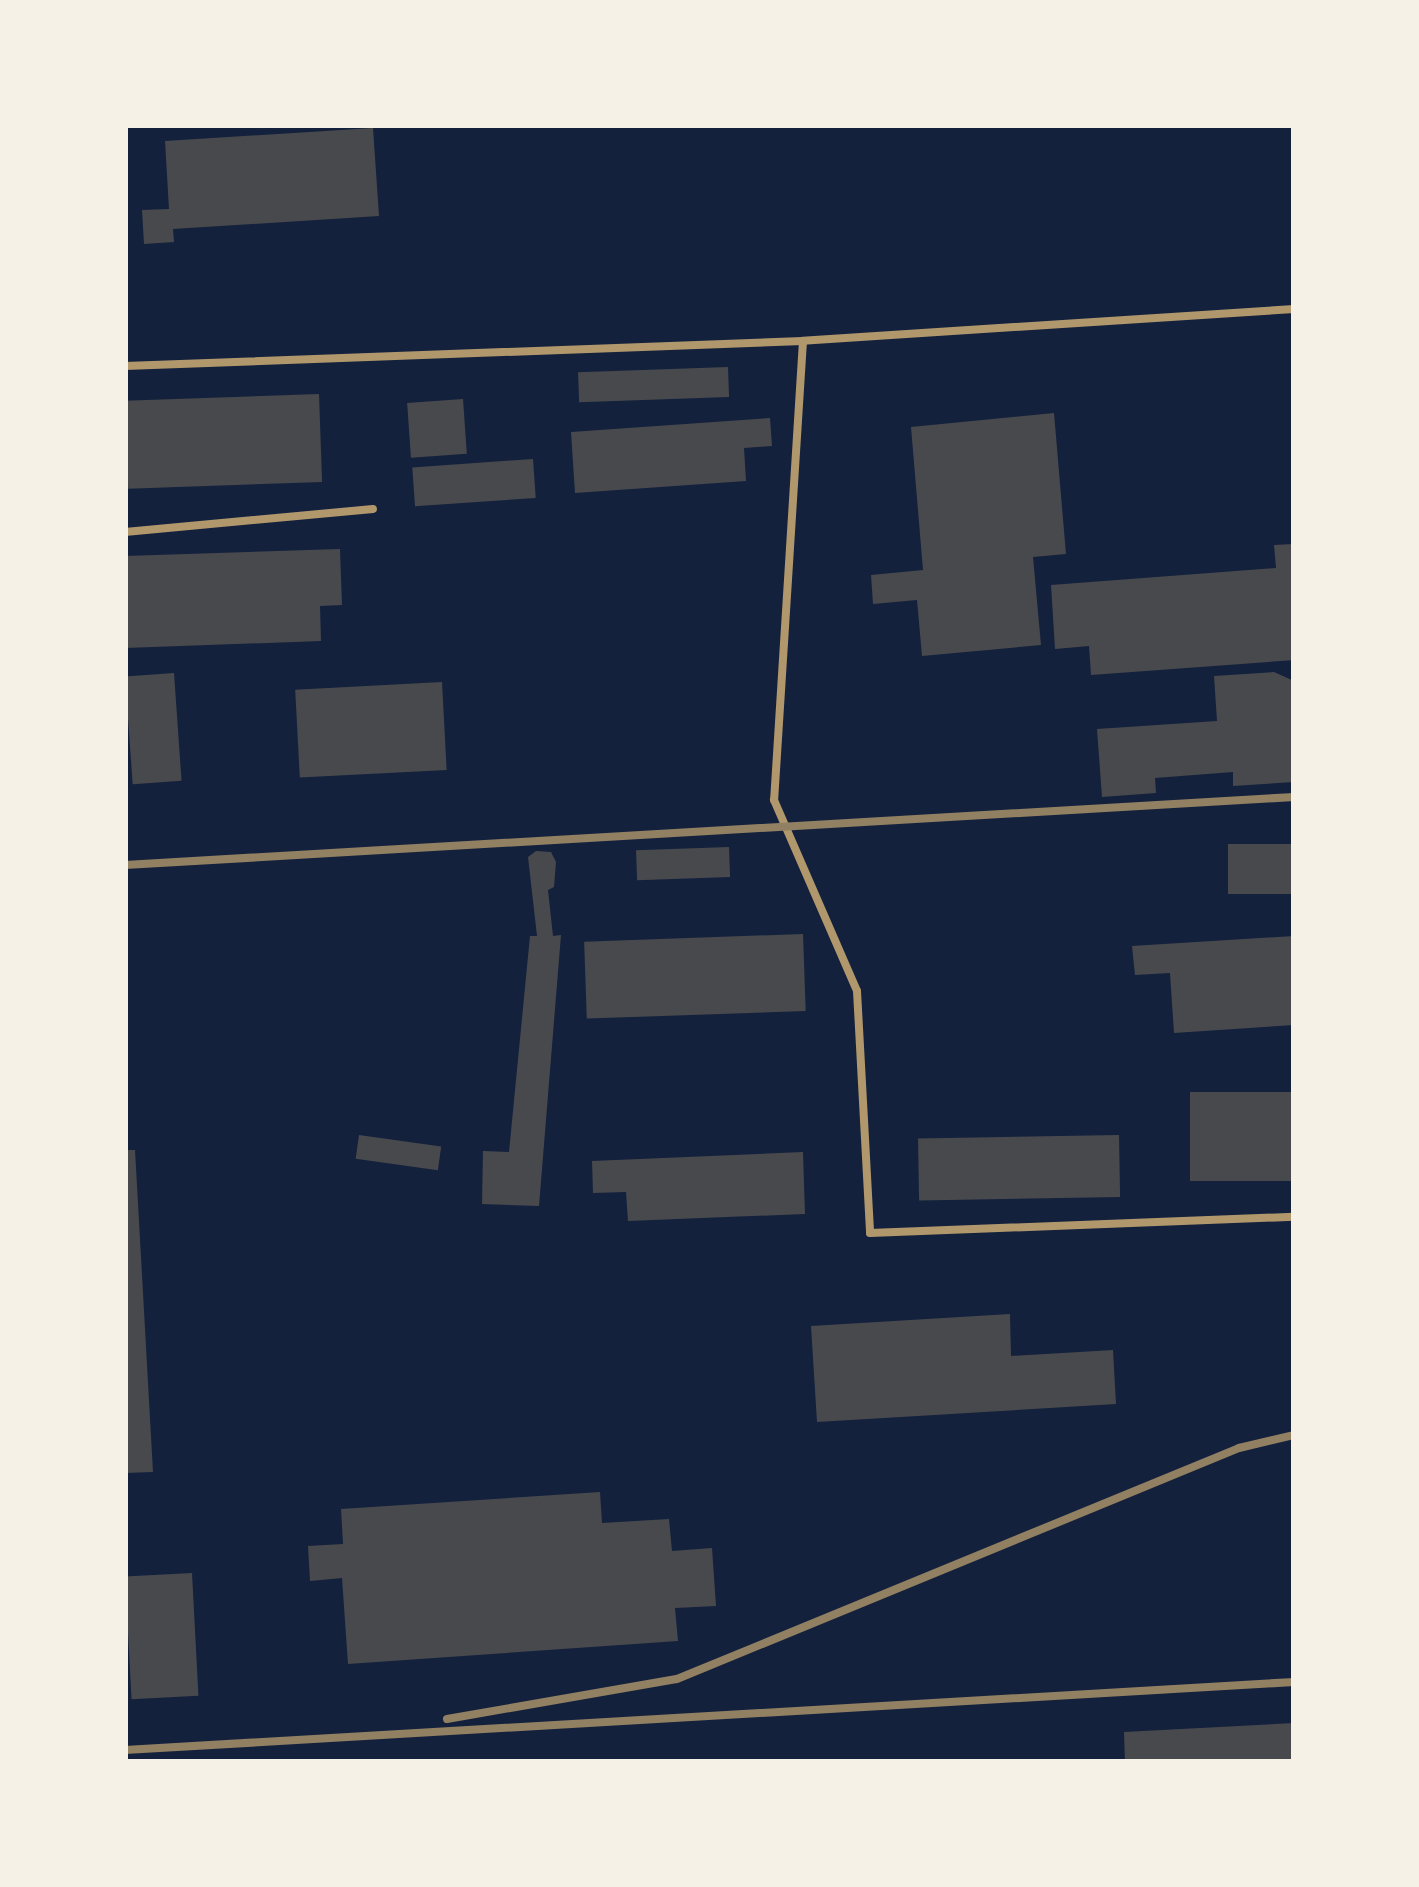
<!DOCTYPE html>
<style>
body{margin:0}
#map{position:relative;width:1419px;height:1887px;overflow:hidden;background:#14213d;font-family:"IBM Plex Sans",sans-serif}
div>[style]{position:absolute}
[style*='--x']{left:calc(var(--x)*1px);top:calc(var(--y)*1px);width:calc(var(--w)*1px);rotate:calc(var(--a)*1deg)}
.building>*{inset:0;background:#48494c;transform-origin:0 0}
.service>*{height:8px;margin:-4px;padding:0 4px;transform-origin:4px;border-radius:4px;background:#b1986c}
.rail>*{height:8px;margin:-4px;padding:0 4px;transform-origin:4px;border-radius:4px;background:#918062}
span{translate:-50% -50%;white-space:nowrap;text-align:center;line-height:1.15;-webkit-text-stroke:8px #f6f1e7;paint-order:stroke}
.frame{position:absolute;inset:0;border:128px solid #f6f1e7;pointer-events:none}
</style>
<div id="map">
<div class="building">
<div style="clip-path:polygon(373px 128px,379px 216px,173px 229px,174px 242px,144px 244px,142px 210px,169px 209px,165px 141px)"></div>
<div style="left:728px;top:367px;width:30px;height:150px;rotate:88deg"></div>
<div style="left:319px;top:394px;width:88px;height:194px;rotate:88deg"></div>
<div style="left:463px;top:399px;width:55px;height:56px;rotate:86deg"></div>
<div style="clip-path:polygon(1054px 413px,1066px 554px,1033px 557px,1041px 645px,922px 656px,917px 600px,873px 604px,871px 575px,923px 570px,911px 427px)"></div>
<div style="clip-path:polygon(770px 418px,772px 446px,744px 448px,746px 481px,575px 493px,571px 432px)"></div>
<div style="left:533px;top:459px;width:39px;height:121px;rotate:86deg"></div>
<div style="clip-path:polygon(1294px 544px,1294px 660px,1091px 675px,1089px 646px,1055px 649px,1051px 585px,1276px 568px,1274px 545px)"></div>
<div style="clip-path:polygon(340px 549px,342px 605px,320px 606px,321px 641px,125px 648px,125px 556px)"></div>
<div style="clip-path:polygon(1274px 672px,1294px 681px,1294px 782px,1233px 786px,1233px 772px,1155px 778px,1156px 793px,1102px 797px,1097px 729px,1217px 721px,1214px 676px)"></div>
<div style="left:174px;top:673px;width:108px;height:49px;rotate:86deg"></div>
<div style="left:442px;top:682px;width:88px;height:147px;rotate:87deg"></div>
<div style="left:1294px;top:844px;width:50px;height:66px;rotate:90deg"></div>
<div style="left:729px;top:847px;width:30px;height:93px;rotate:88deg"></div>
<div style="clip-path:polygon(536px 851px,551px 852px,556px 862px,554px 887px,548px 890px,553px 936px,561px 935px,539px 1206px,482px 1204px,483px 1151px,509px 1152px,530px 936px,537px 936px,528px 857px)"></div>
<div style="left:803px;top:934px;width:77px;height:219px;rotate:88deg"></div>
<div style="clip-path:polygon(1294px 936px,1294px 1025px,1174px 1033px,1170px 973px,1135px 975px,1132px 946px)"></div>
<div style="left:1294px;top:1092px;width:89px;height:104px;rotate:90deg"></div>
<div style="left:359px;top:1135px;width:83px;height:24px;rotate:8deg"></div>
<div style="left:1119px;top:1135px;width:62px;height:201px;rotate:89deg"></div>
<div style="clip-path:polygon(125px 1150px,135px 1150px,153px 1472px,125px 1473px)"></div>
<div style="clip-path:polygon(803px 1152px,805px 1214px,628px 1221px,626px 1192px,593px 1193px,592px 1161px)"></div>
<div style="clip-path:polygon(1010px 1314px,1011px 1356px,1113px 1350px,1116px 1404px,817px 1422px,811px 1326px)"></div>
<div style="clip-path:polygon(600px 1492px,602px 1523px,669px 1519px,672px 1551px,712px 1548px,716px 1606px,675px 1608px,678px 1641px,348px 1664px,342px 1578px,310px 1581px,308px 1546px,343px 1544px,341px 1509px)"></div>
<div style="left:192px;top:1573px;width:123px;height:67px;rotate:87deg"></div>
<div style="clip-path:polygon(1294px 1723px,1294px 1762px,1125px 1762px,1124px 1732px)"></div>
</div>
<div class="service">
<div style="--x:1294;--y:309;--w:492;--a:176.3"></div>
<div style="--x:803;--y:341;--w:460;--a:93.6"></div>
<div style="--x:774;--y:800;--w:208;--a:66.5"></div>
<div style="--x:857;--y:991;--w:242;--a:86.9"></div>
<div style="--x:870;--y:1233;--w:424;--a:-2.2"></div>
<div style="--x:125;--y:366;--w:678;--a:-2.11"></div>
<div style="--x:125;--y:532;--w:249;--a:-5.3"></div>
</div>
<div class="rail">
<div style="--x:125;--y:865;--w:1171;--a:-3.33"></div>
<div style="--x:447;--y:1719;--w:233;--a:-9.9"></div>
<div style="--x:677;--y:1679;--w:608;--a:-22.34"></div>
<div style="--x:1239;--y:1448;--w:57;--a:-13.3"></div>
<div style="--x:125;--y:1750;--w:1171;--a:-3.33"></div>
</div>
<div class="frame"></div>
</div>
